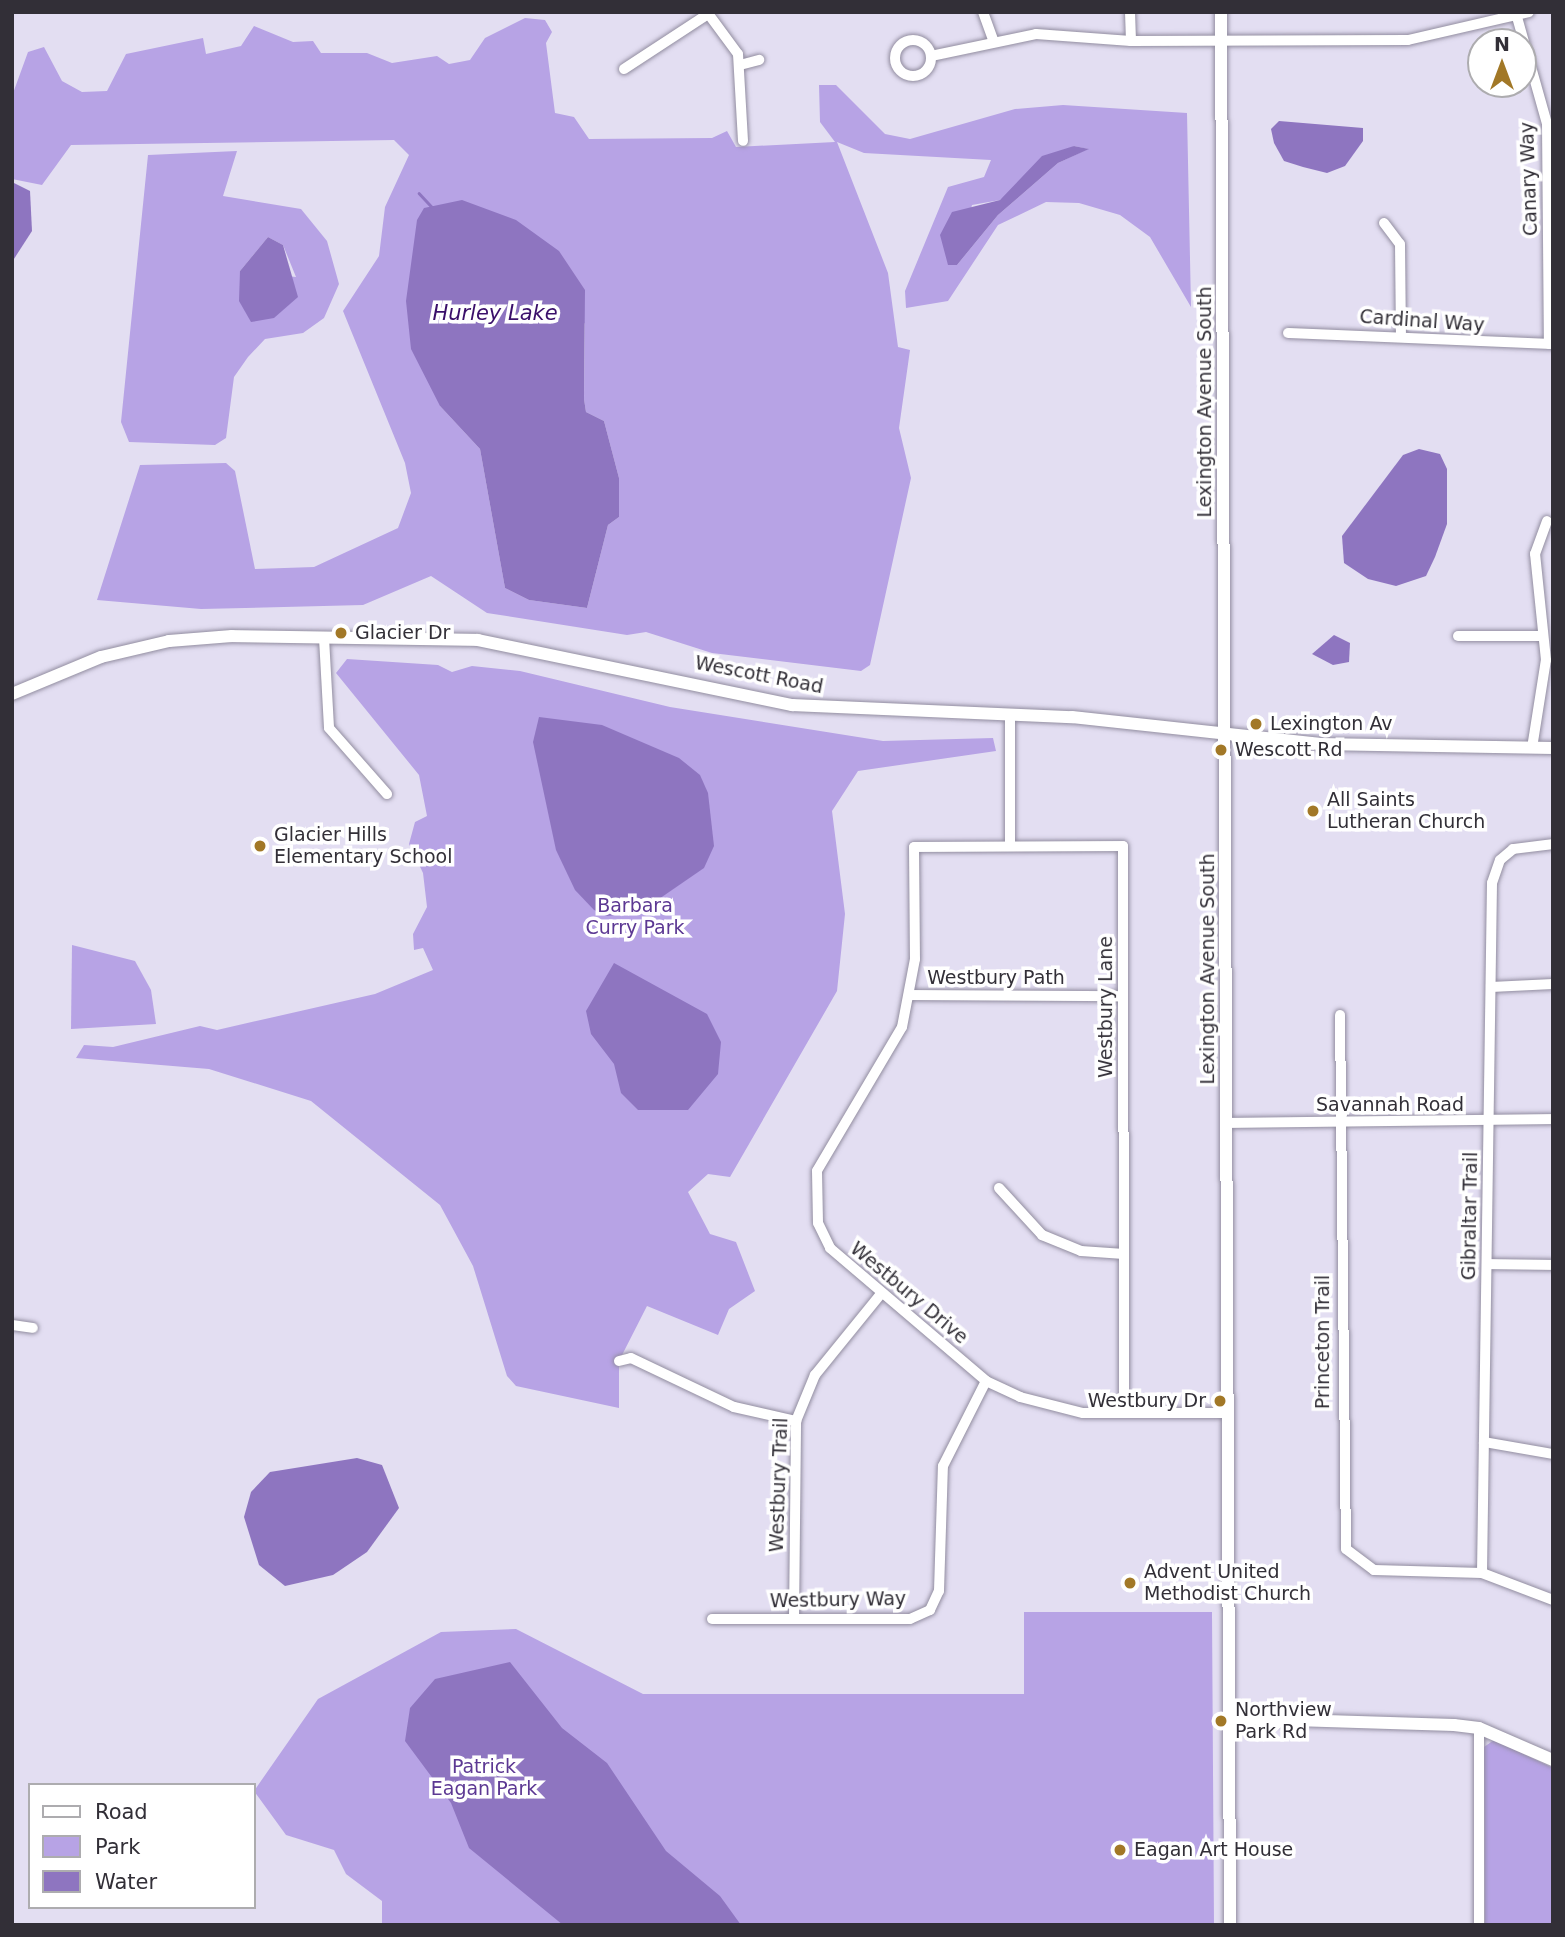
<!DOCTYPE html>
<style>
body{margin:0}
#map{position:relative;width:1565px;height:1937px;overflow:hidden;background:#e3def2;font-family:"DejaVu Sans",sans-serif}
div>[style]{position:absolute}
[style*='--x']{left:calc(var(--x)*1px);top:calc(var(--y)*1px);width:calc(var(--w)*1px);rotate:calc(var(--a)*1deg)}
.green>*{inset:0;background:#b7a3e5}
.water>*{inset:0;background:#8e75c0}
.stream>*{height:2.5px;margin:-1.25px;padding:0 1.25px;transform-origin:1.25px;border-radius:1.25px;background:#8e75c0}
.roads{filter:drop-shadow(0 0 2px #928da0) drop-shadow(0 0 2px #928da0)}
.minor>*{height:10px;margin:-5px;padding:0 5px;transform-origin:5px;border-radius:5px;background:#fff}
.minor>.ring{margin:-5px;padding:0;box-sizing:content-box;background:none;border:10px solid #fff;border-radius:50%}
.tertiary>*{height:12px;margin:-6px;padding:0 6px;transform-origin:6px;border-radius:6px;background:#fff}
.dots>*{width:19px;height:19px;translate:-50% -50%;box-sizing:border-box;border:4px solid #fff;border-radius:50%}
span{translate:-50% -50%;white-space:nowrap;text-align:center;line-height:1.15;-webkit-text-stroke:7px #fff;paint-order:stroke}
.street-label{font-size:19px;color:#322f37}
.poi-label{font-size:19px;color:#322f37}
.left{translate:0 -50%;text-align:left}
.right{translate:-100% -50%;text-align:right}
.park-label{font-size:19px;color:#5c3893}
.water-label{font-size:21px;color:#3a0f6a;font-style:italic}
.frame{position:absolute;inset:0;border:14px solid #322f37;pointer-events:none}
.legend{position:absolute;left:28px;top:1783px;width:228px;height:126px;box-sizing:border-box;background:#fff;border:2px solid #adacaf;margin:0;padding:9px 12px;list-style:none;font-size:21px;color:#322f37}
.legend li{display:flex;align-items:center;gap:14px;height:35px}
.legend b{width:35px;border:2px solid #adacaf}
.north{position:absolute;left:1467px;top:28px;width:70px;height:70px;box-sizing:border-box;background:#fff;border:2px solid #adacaf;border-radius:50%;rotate:0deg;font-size:19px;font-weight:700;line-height:28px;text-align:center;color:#322f37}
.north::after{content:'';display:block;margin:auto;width:24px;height:32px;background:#a27827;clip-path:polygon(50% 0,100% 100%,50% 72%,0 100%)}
</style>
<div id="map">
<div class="green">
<div style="clip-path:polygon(evenodd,525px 18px,545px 20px,552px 32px,546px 43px,555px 113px,574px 117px,589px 139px,712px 138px,727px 131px,736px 147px,835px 142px,820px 122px,819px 85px,836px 85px,885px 134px,910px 139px,1015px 109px,1063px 105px,1187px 113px,1191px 307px,1150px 237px,1120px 215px,1079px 203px,1046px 202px,998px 225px,948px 301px,906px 308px,905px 291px,948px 187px,984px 177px,991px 160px,864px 153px,837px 142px,888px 273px,898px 347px,910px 350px,899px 428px,911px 478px,870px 665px,861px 671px,712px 653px,646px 632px,627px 635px,487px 613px,431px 576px,363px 605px,201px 609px,97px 600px,140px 465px,226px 463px,235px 471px,255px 569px,314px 567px,398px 528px,411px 493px,405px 463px,343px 311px,379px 256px,385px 207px,409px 155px,394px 140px,71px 145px,42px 185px,12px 179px,12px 96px,28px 52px,44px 47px,62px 81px,82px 92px,107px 91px,126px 54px,203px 38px,206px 54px,241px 46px,254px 26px,293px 42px,313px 41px,321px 53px,367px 53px,392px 63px,437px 56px,449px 64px,470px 60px,485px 38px,525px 18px,1074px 146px,1088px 149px,1058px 163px,998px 215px,957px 265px,972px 205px,1000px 200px,1074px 146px,525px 18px,585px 323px,584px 399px,586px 412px,604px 421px,619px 478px,619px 517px,608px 525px,587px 608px,529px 600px,505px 588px,480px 449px,440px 406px,585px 323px)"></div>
<div style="clip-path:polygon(evenodd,237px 151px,223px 196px,301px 209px,327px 241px,339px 284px,324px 318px,303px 333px,265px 339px,248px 357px,234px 377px,226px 438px,215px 445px,129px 442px,121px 422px,148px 155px,237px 151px,268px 237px,283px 245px,296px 277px,240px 271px,268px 237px)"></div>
<div style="clip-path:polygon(347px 659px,438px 665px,452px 672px,472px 666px,520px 671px,670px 707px,883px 741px,993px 738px,996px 751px,858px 771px,832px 811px,845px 914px,837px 991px,730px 1177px,708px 1174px,688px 1192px,710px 1234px,736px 1242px,755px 1291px,729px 1309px,718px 1335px,647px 1306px,619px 1361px,619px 1408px,516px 1386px,507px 1376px,473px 1266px,440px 1205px,311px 1101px,209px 1069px,76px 1058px,84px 1045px,113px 1047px,200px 1026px,217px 1030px,375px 994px,433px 970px,423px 948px,414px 950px,413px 934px,427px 907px,423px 873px,409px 844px,415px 822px,427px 816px,419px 775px,336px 673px)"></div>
<div style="clip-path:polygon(72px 945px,135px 961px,151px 990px,156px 1024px,71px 1029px)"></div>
<div style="clip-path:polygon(1024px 1612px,1212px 1612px,1214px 1925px,382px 1925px,382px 1901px,346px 1874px,334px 1850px,286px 1835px,254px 1791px,318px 1699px,441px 1632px,516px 1629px,643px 1694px,1024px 1694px)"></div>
<div style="clip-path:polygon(1494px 1740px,1553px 1768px,1553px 1925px,1485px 1925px,1484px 1747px)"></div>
</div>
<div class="water">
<div style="clip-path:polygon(1279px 121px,1363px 128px,1363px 141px,1345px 166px,1327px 173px,1303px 167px,1284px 161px,1274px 143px,1271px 129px)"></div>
<div style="clip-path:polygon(1074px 146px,1089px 149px,1058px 163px,998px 215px,957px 265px,948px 265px,940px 235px,952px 212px,1000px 200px,1042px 156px)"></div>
<div style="clip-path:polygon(12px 182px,30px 191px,32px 231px,12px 262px)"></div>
<div style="clip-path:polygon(462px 200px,516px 220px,559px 251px,585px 290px,584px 399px,586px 412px,604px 421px,619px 478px,619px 517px,608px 525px,587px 608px,529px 600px,505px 588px,480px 449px,440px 406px,411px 349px,406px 301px,417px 220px,424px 208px)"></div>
<div style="clip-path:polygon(268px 237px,283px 245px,298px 297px,274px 318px,251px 322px,239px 301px,240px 271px)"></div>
<div style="clip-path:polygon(1419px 449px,1440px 454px,1447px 469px,1447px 524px,1435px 557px,1426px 576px,1396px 586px,1368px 579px,1344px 563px,1342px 536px,1403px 455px)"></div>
<div style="clip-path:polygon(1334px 635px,1350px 643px,1349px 662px,1333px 665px,1312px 654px)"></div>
<div style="clip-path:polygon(539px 717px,602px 725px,679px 758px,700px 775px,708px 793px,714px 846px,704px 868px,640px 912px,607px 916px,594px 910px,575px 890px,556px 850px,533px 742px)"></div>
<div style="clip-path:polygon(614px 963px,707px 1014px,721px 1042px,718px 1074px,688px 1110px,638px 1110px,621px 1093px,614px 1064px,591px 1034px,586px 1011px)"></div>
<div style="clip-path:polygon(357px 1458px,382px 1465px,399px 1508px,367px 1552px,333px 1575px,285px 1586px,259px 1565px,244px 1517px,251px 1492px,270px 1472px)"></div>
<div style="clip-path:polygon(510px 1662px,562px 1728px,607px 1763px,666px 1851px,720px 1896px,741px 1925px,563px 1925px,469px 1848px,451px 1803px,405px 1741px,410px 1708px,435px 1679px)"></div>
</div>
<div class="stream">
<div style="--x:419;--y:193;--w:18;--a:47"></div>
</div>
<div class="roads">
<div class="minor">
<div style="--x:707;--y:12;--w:52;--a:53.6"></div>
<div style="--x:738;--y:54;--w:87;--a:86.7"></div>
<div style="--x:983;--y:12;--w:30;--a:70"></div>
<div style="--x:1130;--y:12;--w:29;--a:88"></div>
<div style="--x:1517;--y:17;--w:111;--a:74.3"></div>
<div style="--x:1547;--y:124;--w:220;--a:89.5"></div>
<div class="ring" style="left:895px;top:40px;width:26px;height:26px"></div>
<div style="--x:931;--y:56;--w:107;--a:-11.8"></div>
<div style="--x:1036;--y:34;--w:95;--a:4.2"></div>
<div style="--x:1131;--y:41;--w:277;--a:-0.2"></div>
<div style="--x:1408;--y:40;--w:124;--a:-13"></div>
<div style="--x:740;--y:65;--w:20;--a:-15"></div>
<div style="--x:624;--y:69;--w:100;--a:-33.2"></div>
<div style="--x:1384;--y:223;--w:26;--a:53"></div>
<div style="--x:1400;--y:244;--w:90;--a:89.4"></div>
<div style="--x:1288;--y:333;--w:265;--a:2.4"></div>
<div style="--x:1458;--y:636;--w:85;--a:0"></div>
<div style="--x:324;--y:638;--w:90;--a:86.8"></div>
<div style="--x:329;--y:728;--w:88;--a:48.7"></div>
<div style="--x:1010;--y:714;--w:132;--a:90"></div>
<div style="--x:1532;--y:748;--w:89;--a:-81"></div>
<div style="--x:1546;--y:660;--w:107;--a:-95.9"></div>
<div style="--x:1535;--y:554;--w:35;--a:-70"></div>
<div style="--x:1491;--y:987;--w:62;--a:-2.8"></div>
<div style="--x:911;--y:995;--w:212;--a:0.3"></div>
<div style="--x:1340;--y:1015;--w:534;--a:89.36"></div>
<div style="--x:1346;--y:1549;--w:35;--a:37"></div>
<div style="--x:1374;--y:1570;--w:108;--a:1.6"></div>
<div style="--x:1482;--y:1573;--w:76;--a:20.8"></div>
<div style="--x:1228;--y:1123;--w:325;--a:-0.7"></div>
<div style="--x:999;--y:1188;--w:64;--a:47.5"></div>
<div style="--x:1042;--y:1235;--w:42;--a:22.3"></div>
<div style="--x:1081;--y:1251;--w:43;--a:4"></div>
<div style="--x:1487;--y:1264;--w:66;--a:0.9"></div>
<div style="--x:12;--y:1325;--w:21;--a:8"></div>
<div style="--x:619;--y:1361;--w:12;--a:-14"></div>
<div style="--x:631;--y:1358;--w:114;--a:25.4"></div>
<div style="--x:734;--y:1407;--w:64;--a:12.7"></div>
<div style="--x:1124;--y:1413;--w:567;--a:-90.1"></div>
<div style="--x:1123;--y:846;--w:209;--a:179.7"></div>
<div style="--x:914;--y:847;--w:112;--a:89.5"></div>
<div style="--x:915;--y:959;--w:69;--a:100.8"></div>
<div style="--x:902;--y:1027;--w:167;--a:120.6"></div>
<div style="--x:817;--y:1171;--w:52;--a:88.9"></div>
<div style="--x:818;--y:1223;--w:28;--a:64"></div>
<div style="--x:830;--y:1248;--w:205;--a:40.4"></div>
<div style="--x:986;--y:1381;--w:38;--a:25"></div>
<div style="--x:1020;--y:1397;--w:65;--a:14.3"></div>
<div style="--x:1083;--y:1413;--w:146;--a:0"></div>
<div style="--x:1484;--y:1442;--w:70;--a:9.9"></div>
<div style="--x:1482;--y:1573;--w:690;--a:-89.17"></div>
<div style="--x:1492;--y:883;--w:24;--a:-71"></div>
<div style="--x:1500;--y:860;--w:17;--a:-40"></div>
<div style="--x:1513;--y:849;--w:40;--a:-7.1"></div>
<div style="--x:712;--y:1619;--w:198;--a:0"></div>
<div style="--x:910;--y:1619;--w:22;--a:-24"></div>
<div style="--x:930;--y:1610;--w:21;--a:-65"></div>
<div style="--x:939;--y:1591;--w:125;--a:-88.2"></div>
<div style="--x:943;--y:1466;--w:95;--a:-63.2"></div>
<div style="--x:794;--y:1619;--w:198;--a:-89.4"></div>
<div style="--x:796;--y:1421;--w:50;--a:-67.6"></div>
<div style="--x:815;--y:1375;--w:103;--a:-50.9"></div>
<div style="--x:1479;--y:1925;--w:197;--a:-90"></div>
</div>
<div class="tertiary">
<div style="--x:1221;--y:12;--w:1913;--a:89.73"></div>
<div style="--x:12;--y:694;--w:96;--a:-22.6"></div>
<div style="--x:101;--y:657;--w:70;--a:-13.2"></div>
<div style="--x:169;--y:641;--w:63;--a:-4.5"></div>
<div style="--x:232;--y:636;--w:246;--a:0.9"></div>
<div style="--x:478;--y:640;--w:321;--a:11.7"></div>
<div style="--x:792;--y:705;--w:280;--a:2.5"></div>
<div style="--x:1072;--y:717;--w:248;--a:6.2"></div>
<div style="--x:1319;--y:744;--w:234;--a:1"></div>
<div style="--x:1230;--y:1718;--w:224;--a:1.8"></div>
<div style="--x:1454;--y:1725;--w:25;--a:7"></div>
<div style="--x:1479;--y:1728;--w:81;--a:23.4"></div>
</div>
</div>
<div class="dots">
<div style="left:341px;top:633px;background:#a27827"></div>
<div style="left:1256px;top:724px;background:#a27827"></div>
<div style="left:1221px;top:750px;background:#a27827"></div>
<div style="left:1313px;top:811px;background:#a27827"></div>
<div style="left:260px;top:846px;background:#a27827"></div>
<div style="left:1220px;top:1401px;background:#a27827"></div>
<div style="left:1130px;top:1583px;background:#a27827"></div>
<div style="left:1221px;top:1721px;background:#a27827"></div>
<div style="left:1120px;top:1850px;background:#a27827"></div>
</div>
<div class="street-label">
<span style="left:1529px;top:179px;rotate:-92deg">Canary Way</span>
<span style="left:1422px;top:321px;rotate:4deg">Cardinal Way</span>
<span style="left:1205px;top:402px;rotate:-90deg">Lexington Avenue South</span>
<span style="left:759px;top:675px;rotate:11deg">Wescott Road</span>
<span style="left:1208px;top:969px;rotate:-90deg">Lexington Avenue South</span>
<span style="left:996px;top:978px">Westbury Path</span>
<span style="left:1106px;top:1007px;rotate:-90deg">Westbury Lane</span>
<span style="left:1390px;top:1105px">Savannah Road</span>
<span style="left:1470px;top:1216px;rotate:-89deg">Gibraltar Trail</span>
<span style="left:909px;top:1293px;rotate:40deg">Westbury Drive</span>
<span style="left:1323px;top:1342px;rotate:-90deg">Princeton Trail</span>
<span style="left:779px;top:1485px;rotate:-88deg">Westbury Trail</span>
<span style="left:838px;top:1600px;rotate:-1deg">Westbury Way</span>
</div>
<div class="poi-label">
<span class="left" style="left:355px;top:633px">Glacier Dr</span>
<span class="left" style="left:1270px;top:724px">Lexington Av</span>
<span class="left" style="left:1235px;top:750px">Wescott Rd</span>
<span class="left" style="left:1327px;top:811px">All Saints<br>Lutheran Church</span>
<span class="left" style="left:274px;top:846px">Glacier Hills<br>Elementary School</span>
<span class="right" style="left:1206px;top:1401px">Westbury Dr</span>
<span class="left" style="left:1144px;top:1583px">Advent United<br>Methodist Church</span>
<span class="left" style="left:1235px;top:1721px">Northview<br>Park Rd</span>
<span class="left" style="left:1134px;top:1850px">Eagan Art House</span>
</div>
<div class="park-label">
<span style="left:635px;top:917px">Barbara<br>Curry Park</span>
<span style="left:484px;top:1778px">Patrick<br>Eagan Park</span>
</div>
<div class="water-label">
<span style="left:495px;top:313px">Hurley Lake</span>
</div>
<div class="frame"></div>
<ul class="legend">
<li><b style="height:9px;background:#fff"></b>Road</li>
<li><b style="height:19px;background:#b7a3e5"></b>Park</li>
<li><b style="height:19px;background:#8e75c0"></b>Water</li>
</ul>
<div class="north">N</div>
</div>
